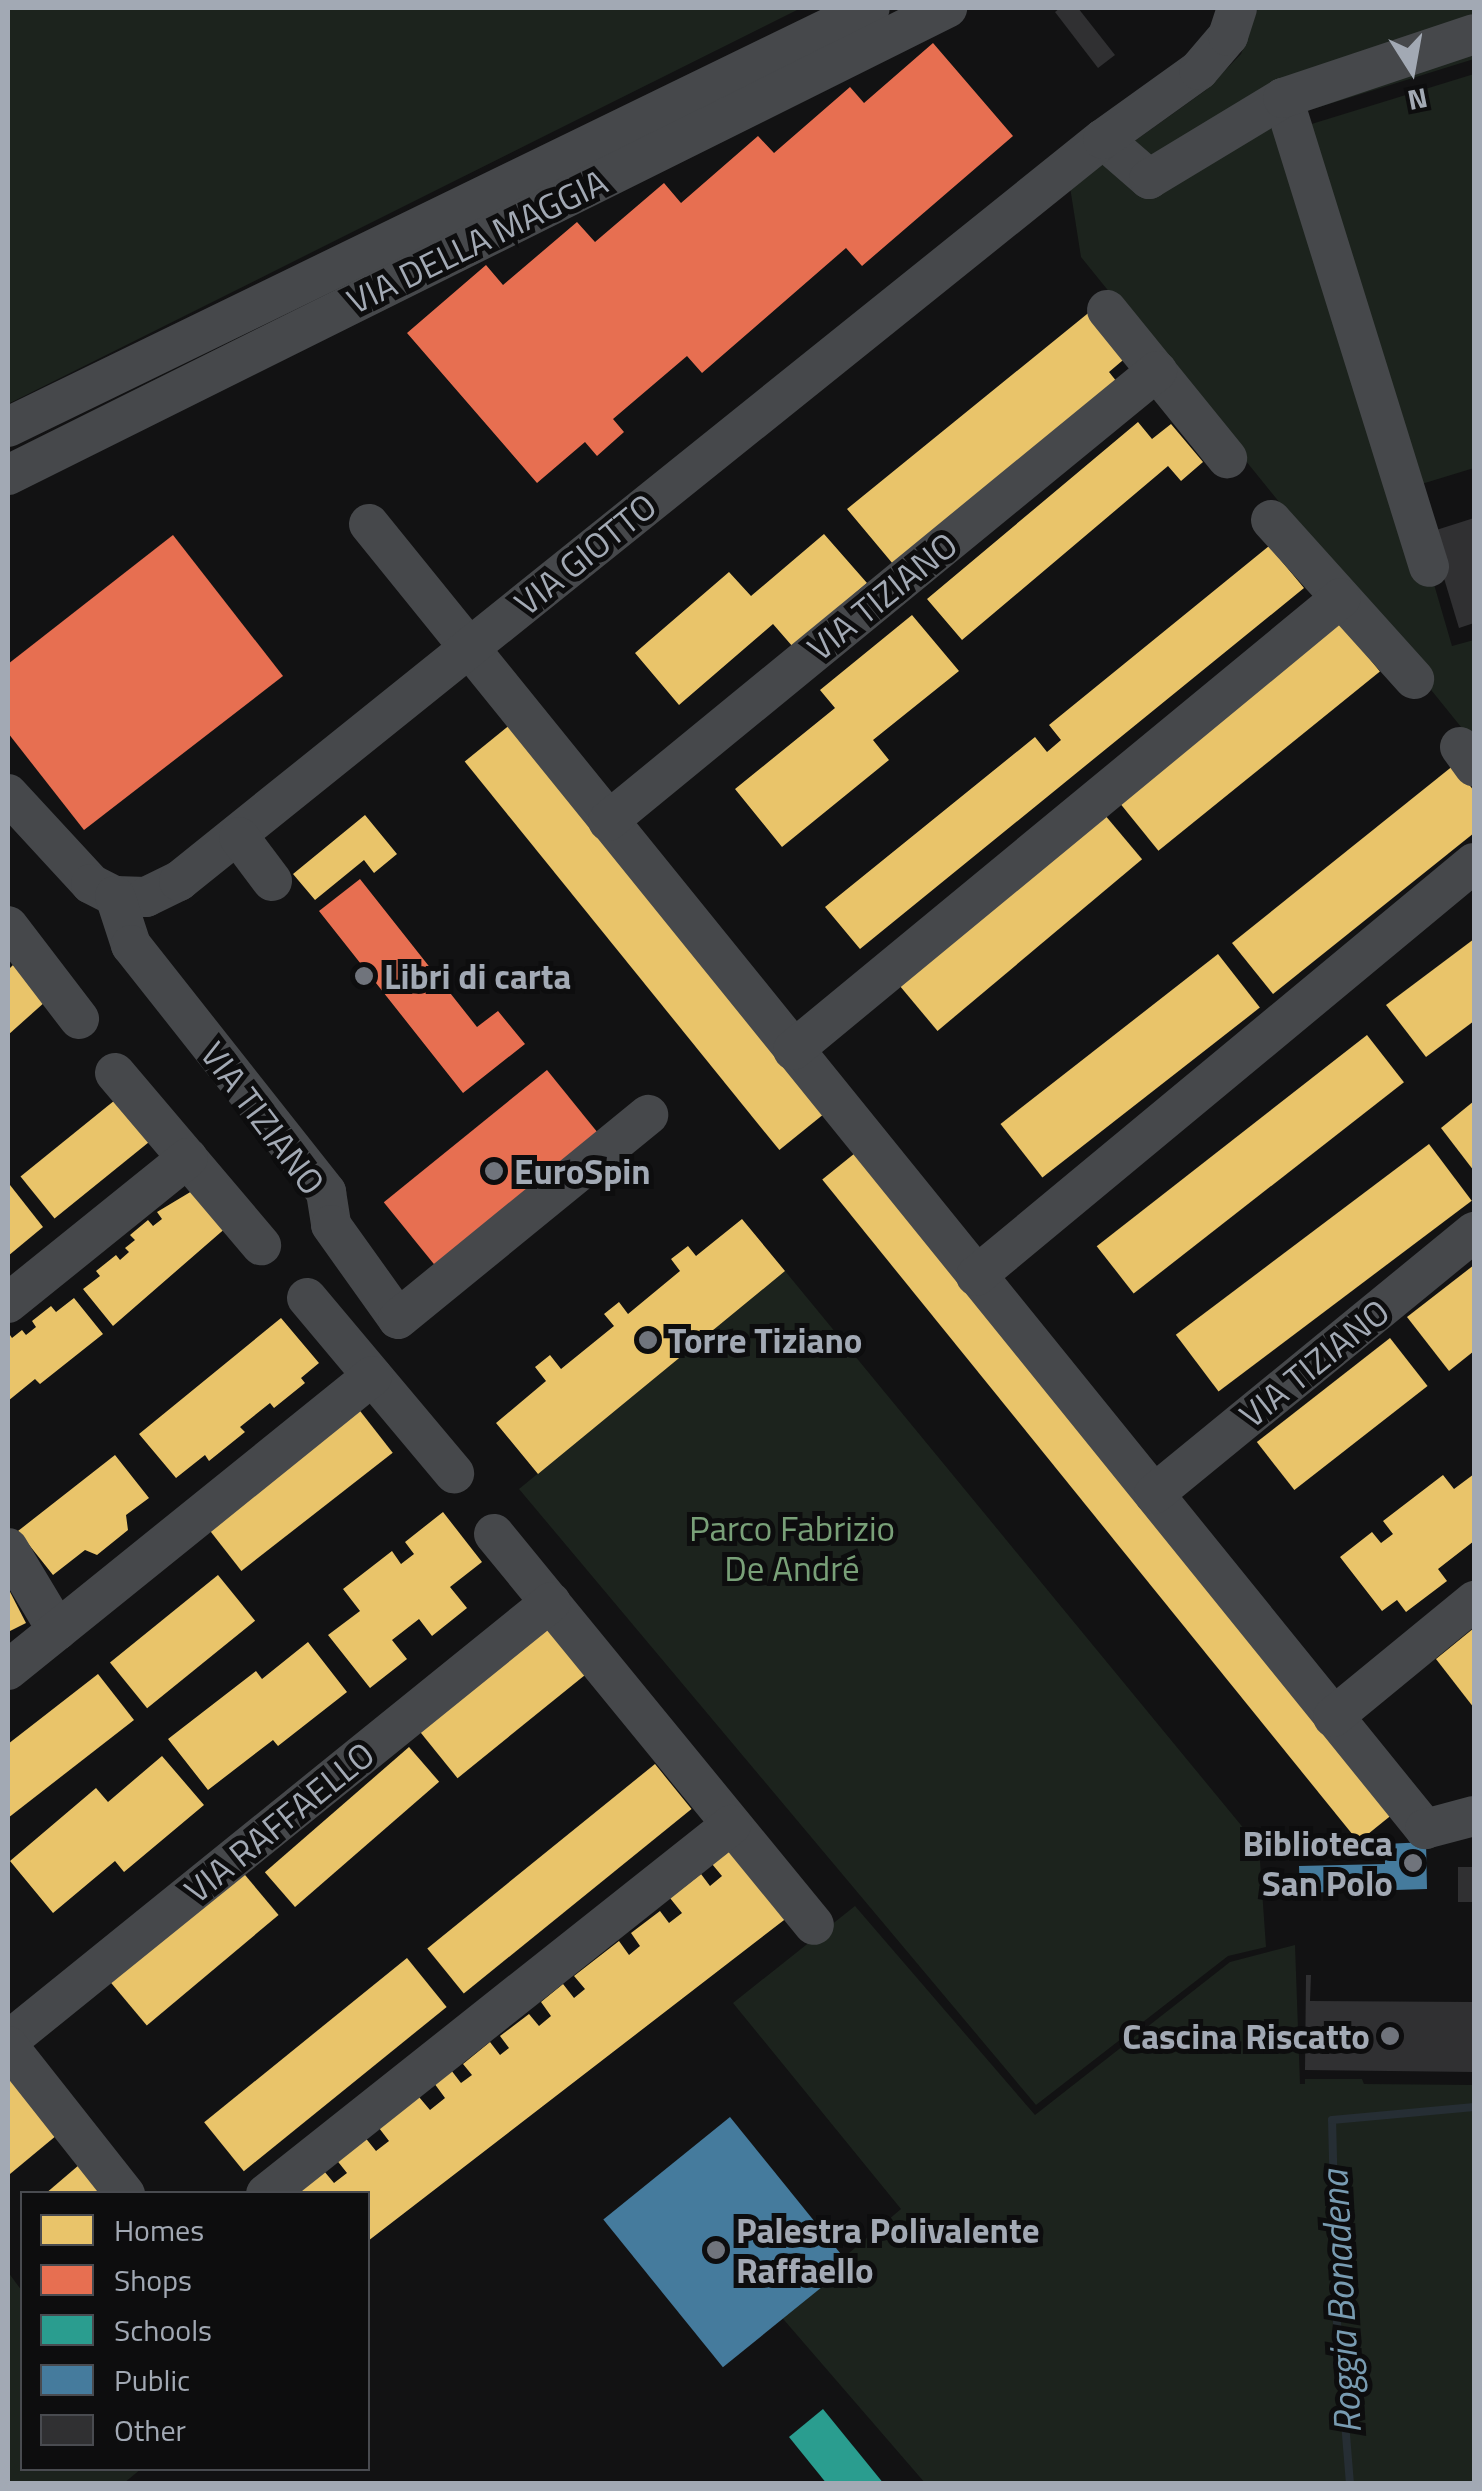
<!DOCTYPE html>
<meta charset="utf-8">
<style>
body{margin:0}
#map{position:relative;width:1482px;height:2491px;overflow:hidden;background:#121213;font-family:"Titillium Web",sans-serif}
div>[style]{position:absolute}
[style*='--x']{left:calc(var(--x)*1px);top:calc(var(--y)*1px);width:calc(var(--w)*1px);rotate:calc(var(--a)*1deg)}
.green>*{inset:0;background:#1c231d}
.homes>*{inset:0;background:#e9c46a;transform-origin:0 0}
.shops>*{inset:0;background:#e76f51;transform-origin:0 0}
.schools>*{inset:0;background:#2a9d8f}
.public>*{inset:0;background:#457b9d;transform-origin:0 0}
.stream>*{height:8px;margin:-4px;padding:0 4px;transform-origin:4px;border-radius:4px;background:#262e34}
.building>*{inset:0;background:#303032;transform-origin:0 0}
.minor>*{height:40px;margin:-20px;padding:0 20px;transform-origin:20px;border-radius:20px;background:#46484b}
.dots>*{width:28px;height:28px;translate:-50% -50%;box-sizing:border-box;border:5px solid #0d0d0e;border-radius:50%}
span{translate:-50% -50%;white-space:nowrap;text-align:center;line-height:1.15;-webkit-text-stroke:10px #0d0d0e;paint-order:stroke}
.street-label{font-size:35px;color:#a2a9b4}
.poi-label{font-size:35px;color:#a2a9b4;font-weight:700}
.left{translate:0 -50%;text-align:left}
.right{translate:-100% -50%;text-align:right}
.park-label{font-size:35px;color:#79a078}
.water-label{font-size:38px;color:#789bb1;font-style:italic}
.frame{position:absolute;inset:0;border:10px solid #a2a9b4;pointer-events:none}
.legend{position:absolute;left:20px;top:2191px;width:350px;height:280px;box-sizing:border-box;background:#0d0d0e;border:2px solid #494b50;margin:0;padding:12px 18px;list-style:none;font-size:30px;color:#a2a9b4}
.legend li{display:flex;align-items:center;gap:20px;height:50px}
.legend b{width:50px;border:2px solid #494b50}
.north{position:absolute;left:1362px;top:20px;width:100px;height:100px;-webkit-text-stroke:8px #0d0d0e;paint-order:stroke;rotate:169deg;font-size:28px;font-weight:700;line-height:40px;text-align:center;color:#a2a9b4}
.north::after{content:'';display:block;margin:auto;width:35px;height:45px;background:#a2a9b4;clip-path:polygon(50% 0,100% 100%,50% 72%,0 100%)}
</style>
<div id="map">
<div class="green">
<div style="clip-path:polygon(8px 8px,801px 8px,8px 404px)"></div>
<div style="clip-path:polygon(1258px 8px,1474px 8px,1474px 59px,1297px 114px,1452px 646px,1474px 640px,1474px 743px,1081px 257px,1070px 187px,1206px 90px,1241px 54px)"></div>
<div style="clip-path:polygon(1474px 74px,1474px 468px,1415px 486px,1305px 126px)"></div>
<div style="clip-path:polygon(785px 1271px,1259px 1847px,1266px 1947px,1228px 1956px,1036px 2105px,519px 1489px)"></div>
<div style="clip-path:polygon(855px 1906px,1035px 2115px,1230px 1962px,1295px 1945px,1300px 2084px,1305px 2084px,1305px 2079px,1362px 2079px,1364px 2084px,1474px 2085px,1474px 2483px,925px 2483px,778px 2313px,901px 2209px,733px 2003px)"></div>
<div style="clip-path:polygon(8px 2272px,22px 2291px,22px 2468px,141px 2469px,124px 2483px,8px 2483px)"></div>
</div>
<div class="homes">
<div style="clip-path:polygon(1092px 310px,1129px 355px,1109px 372px,1117px 382px,893px 564px,847px 509px)"></div>
<div style="clip-path:polygon(1138px 422px,1152px 439px,1171px 424px,1203px 462px,1181px 481px,1168px 466px,962px 640px,927px 599px)"></div>
<div style="clip-path:polygon(824px 534px,867px 583px,793px 647px,773px 624px,679px 705px,635px 653px,729px 572px,751px 596px)"></div>
<div style="clip-path:polygon(1269px 546px,1304px 588px,860px 949px,825px 907px,1035px 737px,1047px 752px,1061px 740px,1049px 725px)"></div>
<div style="clip-path:polygon(912px 615px,959px 671px,873px 740px,889px 760px,782px 847px,735px 789px,835px 708px,820px 690px)"></div>
<div style="left:1339px;top:621px;width:65px;height:285px;rotate:51deg"></div>
<div style="left:516px;top:720px;width:500px;height:66px;rotate:51deg"></div>
<div style="clip-path:polygon(1454px 765px,1474px 791px,1474px 833px,1273px 994px,1232px 943px)"></div>
<div style="left:1099px;top:808px;width:67px;height:267px;rotate:50deg"></div>
<div style="clip-path:polygon(365px 815px,397px 854px,374px 873px,364px 860px,315px 900px,293px 874px)"></div>
<div style="clip-path:polygon(1474px 939px,1474px 1021px,1426px 1057px,1386px 1005px)"></div>
<div style="left:1218px;top:954px;width:68px;height:276px;rotate:52deg"></div>
<div style="clip-path:polygon(13px 965px,46px 1001px,8px 1035px,8px 970px)"></div>
<div style="left:1367px;top:1035px;width:60px;height:343px;rotate:52deg"></div>
<div style="left:120px;top:1096px;width:54px;height:128px;rotate:51deg"></div>
<div style="clip-path:polygon(1474px 1101px,1474px 1171px,1441px 1128px)"></div>
<div style="left:1429px;top:1144px;width:71px;height:317px;rotate:53deg"></div>
<div style="left:865px;top:1145px;width:852px;height:55px;rotate:51deg"></div>
<div style="clip-path:polygon(10px 1185px,43px 1227px,8px 1256px,8px 1187px)"></div>
<div style="clip-path:polygon(197px 1188px,228px 1226px,113px 1326px,83px 1289px,100px 1276px,96px 1271px,116px 1255px,120px 1260px,129px 1252px,125px 1248px,135px 1240px,130px 1235px,148px 1220px,153px 1226px,162px 1219px,157px 1212px)"></div>
<div style="clip-path:polygon(742px 1219px,785px 1271px,538px 1474px,496px 1423px,546px 1381px,535px 1367px,550px 1355px,561px 1369px,614px 1326px,604px 1314px,619px 1302px,628px 1314px,680px 1271px,671px 1259px,688px 1246px,696px 1256px)"></div>
<div style="clip-path:polygon(1474px 1265px,1474px 1351px,1449px 1371px,1407px 1317px)"></div>
<div style="clip-path:polygon(74px 1298px,103px 1334px,40px 1384px,35px 1379px,8px 1401px,8px 1332px,12px 1338px,22px 1330px,26px 1335px,36px 1327px,32px 1321px,51px 1306px,56px 1312px)"></div>
<div style="clip-path:polygon(281px 1318px,319px 1363px,301px 1378px,305px 1383px,274px 1408px,270px 1403px,240px 1427px,245px 1432px,209px 1461px,205px 1455px,176px 1478px,139px 1434px)"></div>
<div style="left:1390px;top:1338px;width:61px;height:169px;rotate:52deg"></div>
<div style="left:357px;top:1407px;width:58px;height:192px;rotate:52deg"></div>
<div style="clip-path:polygon(115px 1455px,149px 1498px,126px 1515px,128px 1530px,97px 1555px,85px 1550px,53px 1575px,18px 1531px)"></div>
<div style="clip-path:polygon(1474px 1474px,1474px 1541px,1438px 1569px,1447px 1581px,1406px 1612px,1397px 1600px,1382px 1611px,1340px 1557px,1372px 1532px,1381px 1543px,1393px 1534px,1383px 1521px,1443px 1475px,1454px 1489px)"></div>
<div style="clip-path:polygon(443px 1512px,482px 1562px,450px 1587px,467px 1608px,432px 1636px,419px 1619px,392px 1640px,407px 1659px,370px 1688px,328px 1635px,360px 1611px,343px 1589px,392px 1551px,401px 1564px,414px 1554px,405px 1542px)"></div>
<div style="left:218px;top:1575px;width:59px;height:139px;rotate:51deg"></div>
<div style="clip-path:polygon(8px 1588px,26px 1623px,8px 1632px)"></div>
<div style="left:555px;top:1622px;width:60px;height:174px;rotate:51deg"></div>
<div style="clip-path:polygon(1474px 1628px,1474px 1708px,1436px 1659px)"></div>
<div style="clip-path:polygon(308px 1642px,347px 1692px,278px 1746px,273px 1740px,208px 1790px,168px 1739px,256px 1671px,262px 1679px)"></div>
<div style="clip-path:polygon(98px 1674px,134px 1720px,8px 1818px,8px 1744px)"></div>
<div style="left:409px;top:1747px;width:46px;height:191px;rotate:49deg"></div>
<div style="clip-path:polygon(162px 1756px,204px 1805px,124px 1872px,115px 1861px,53px 1913px,10px 1861px,96px 1788px,108px 1802px)"></div>
<div style="left:655px;top:1764px;width:58px;height:293px;rotate:51deg"></div>
<div style="clip-path:polygon(734px 1848px,788px 1917px,368px 2241px,368px 2194px,295px 2194px,324px 2171px,334px 2183px,347px 2173px,335px 2158px,364px 2136px,376px 2151px,389px 2141px,379px 2128px,419px 2097px,430px 2110px,445px 2098px,434px 2083px,451px 2070px,461px 2083px,472px 2075px,463px 2064px,490px 2042px,500px 2055px,509px 2048px,500px 2036px,529px 2014px,539px 2026px,551px 2016px,541px 2002px,563px 1984px,574px 1998px,585px 1989px,574px 1976px,619px 1941px,629px 1955px,640px 1946px,631px 1933px,660px 1911px,669px 1923px,682px 1913px,670px 1898px,701px 1874px,710px 1886px,722px 1876px,712px 1864px)"></div>
<div style="left:240px;top:1869px;width:60px;height:172px;rotate:50deg"></div>
<div style="left:407px;top:1958px;width:63px;height:261px;rotate:51deg"></div>
<div style="clip-path:polygon(8px 2075px,57px 2135px,10px 2174px,8px 2171px)"></div>
<div style="clip-path:polygon(79px 2165px,102px 2194px,45px 2194px)"></div>
</div>
<div class="shops">
<div style="clip-path:polygon(933px 43px,1013px 136px,862px 266px,846px 248px,702px 373px,687px 356px,613px 419px,624px 432px,597px 456px,585px 442px,537px 483px,407px 333px,486px 265px,503px 285px,577px 222px,595px 242px,664px 183px,681px 203px,758px 136px,774px 153px,850px 87px,864px 103px)"></div>
<div style="clip-path:polygon(173px 535px,283px 676px,84px 830px,8px 733px,8px 664px)"></div>
<div style="clip-path:polygon(360px 879px,477px 1027px,498px 1011px,525px 1044px,463px 1093px,319px 911px)"></div>
<div style="left:547px;top:1070px;width:90px;height:210px;rotate:51deg"></div>
</div>
<div class="schools">
<div style="clip-path:polygon(823px 2409px,884px 2484px,827px 2484px,789px 2437px)"></div>
</div>
<div class="public">
<div style="clip-path:polygon(1426px 1842px,1427px 1889px,1300px 1893px,1299px 1866px,1385px 1864px,1385px 1844px)"></div>
<div style="left:730px;top:2117px;width:190px;height:163px;rotate:51deg"></div>
</div>
<div class="stream">
<div style="--x:1350;--y:2484;--w:163;--a:-94.6"></div>
<div style="--x:1337;--y:2322;--w:202;--a:-91.4"></div>
<div style="--x:1332;--y:2120;--w:143;--a:-5.2"></div>
</div>
<div class="building">
<div style="clip-path:polygon(1060px 8px,1078px 8px,1115px 55px,1098px 68px,1055px 12px)"></div>
<div style="clip-path:polygon(1474px 518px,1474px 623px,1459px 628px,1430px 532px)"></div>
<div style="left:1458px;top:1867px;width:16px;height:35px"></div>
<div style="clip-path:polygon(1306px 1975px,1311px 1975px,1310px 2001px,1474px 2002px,1474px 2072px,1305px 2070px)"></div>
</div>
<div class="minor">
<div style="--x:1283;--y:98;--w:491;--a:72.7"></div>
<div style="--x:1103;--y:139;--w:61;--a:41"></div>
<div style="--x:1149;--y:179;--w:157;--a:-31.2"></div>
<div style="--x:1283;--y:98;--w:201;--a:-18.5"></div>
<div style="--x:1107;--y:310;--w:191;--a:51"></div>
<div style="--x:8;--y:427;--w:958;--a:-25.92"></div>
<div style="--x:8;--y:475;--w:1049;--a:-26.44"></div>
<div style="--x:1271;--y:520;--w:214;--a:48"></div>
<div style="--x:369;--y:524;--w:1679;--a:51.02"></div>
<div style="--x:1425;--y:1829;--w:51;--a:-14.9"></div>
<div style="--x:1460;--y:747;--w:24;--a:54"></div>
<div style="--x:8;--y:794;--w:122;--a:47.3"></div>
<div style="--x:91;--y:884;--w:27;--a:27"></div>
<div style="--x:115;--y:896;--w:31;--a:2"></div>
<div style="--x:146;--y:897;--w:37;--a:-26"></div>
<div style="--x:179;--y:881;--w:1185;--a:-38.77"></div>
<div style="--x:1103;--y:139;--w:118;--a:-35.7"></div>
<div style="--x:1199;--y:70;--w:45;--a:-49.5"></div>
<div style="--x:1228;--y:36;--w:29;--a:-72"></div>
<div style="--x:608;--y:821;--w:710;--a:-39.34"></div>
<div style="--x:239;--y:837;--w:55;--a:53.1"></div>
<div style="--x:115;--y:896;--w:52;--a:71.9"></div>
<div style="--x:131;--y:945;--w:315;--a:51.7"></div>
<div style="--x:326;--y:1192;--w:33;--a:81"></div>
<div style="--x:331;--y:1225;--w:115;--a:54.5"></div>
<div style="--x:398;--y:1319;--w:323;--a:-39.2"></div>
<div style="--x:8;--y:926;--w:117;--a:52.6"></div>
<div style="--x:793;--y:1050;--w:710;--a:-39.52"></div>
<div style="--x:115;--y:1073;--w:226;--a:49.7"></div>
<div style="--x:976;--y:1276;--w:647;--a:-39.67"></div>
<div style="--x:307;--y:1298;--w:229;--a:50"></div>
<div style="--x:8;--y:1303;--w:231;--a:-38.9"></div>
<div style="--x:1154;--y:1494;--w:414;--a:-39.3"></div>
<div style="--x:494;--y:1534;--w:505;--a:50.7"></div>
<div style="--x:8;--y:1548;--w:96;--a:59.1"></div>
<div style="--x:8;--y:1670;--w:468;--a:-38.9"></div>
<div style="--x:1333;--y:1717;--w:183;--a:-39.4"></div>
<div style="--x:8;--y:2041;--w:698;--a:-38.95"></div>
<div style="--x:8;--y:2046;--w:189;--a:51.7"></div>
<div style="--x:266;--y:2194;--w:594;--a:-38.43"></div>
</div>
<div class="dots">
<div style="left:364px;top:976px;background:#70747c"></div>
<div style="left:494px;top:1171px;background:#70747c"></div>
<div style="left:648px;top:1340px;background:#70747c"></div>
<div style="left:1413px;top:1863px;background:#70747c"></div>
<div style="left:1390px;top:2036px;background:#70747c"></div>
<div style="left:716px;top:2250px;background:#70747c"></div>
</div>
<div class="street-label">
<span style="left:477px;top:241px;rotate:-26deg">VIA DELLA MAGGIA</span>
<span style="left:585px;top:554px;rotate:-39deg">VIA GIOTTO</span>
<span style="left:882px;top:596px;rotate:-39deg">VIA TIZIANO</span>
<span style="left:263px;top:1118px;rotate:53deg">VIA TIZIANO</span>
<span style="left:1314px;top:1363px;rotate:-39deg">VIA TIZIANO</span>
<span style="left:279px;top:1822px;rotate:-39deg">VIA RAFFAELLO</span>
</div>
<div class="poi-label">
<span class="left" style="left:384px;top:976px">Libri di carta</span>
<span class="left" style="left:514px;top:1171px">EuroSpin</span>
<span class="left" style="left:668px;top:1340px">Torre Tiziano</span>
<span class="right" style="left:1393px;top:1863px">Biblioteca<br>San Polo</span>
<span class="right" style="left:1370px;top:2036px">Cascina Riscatto</span>
<span class="left" style="left:736px;top:2250px">Palestra Polivalente<br>Raffaello</span>
</div>
<div class="park-label">
<span style="left:792px;top:1548px">Parco Fabrizio<br>De André</span>
</div>
<div class="water-label">
<span style="left:1341px;top:2302px;rotate:-93deg">Roggia Bonadena</span>
</div>
<div class="frame"></div>
<ul class="legend">
<li><b style="height:28px;background:#e9c46a"></b>Homes</li>
<li><b style="height:28px;background:#e76f51"></b>Shops</li>
<li><b style="height:28px;background:#2a9d8f"></b>Schools</li>
<li><b style="height:28px;background:#457b9d"></b>Public</li>
<li><b style="height:28px;background:#303032"></b>Other</li>
</ul>
<div class="north">N</div>
</div>
